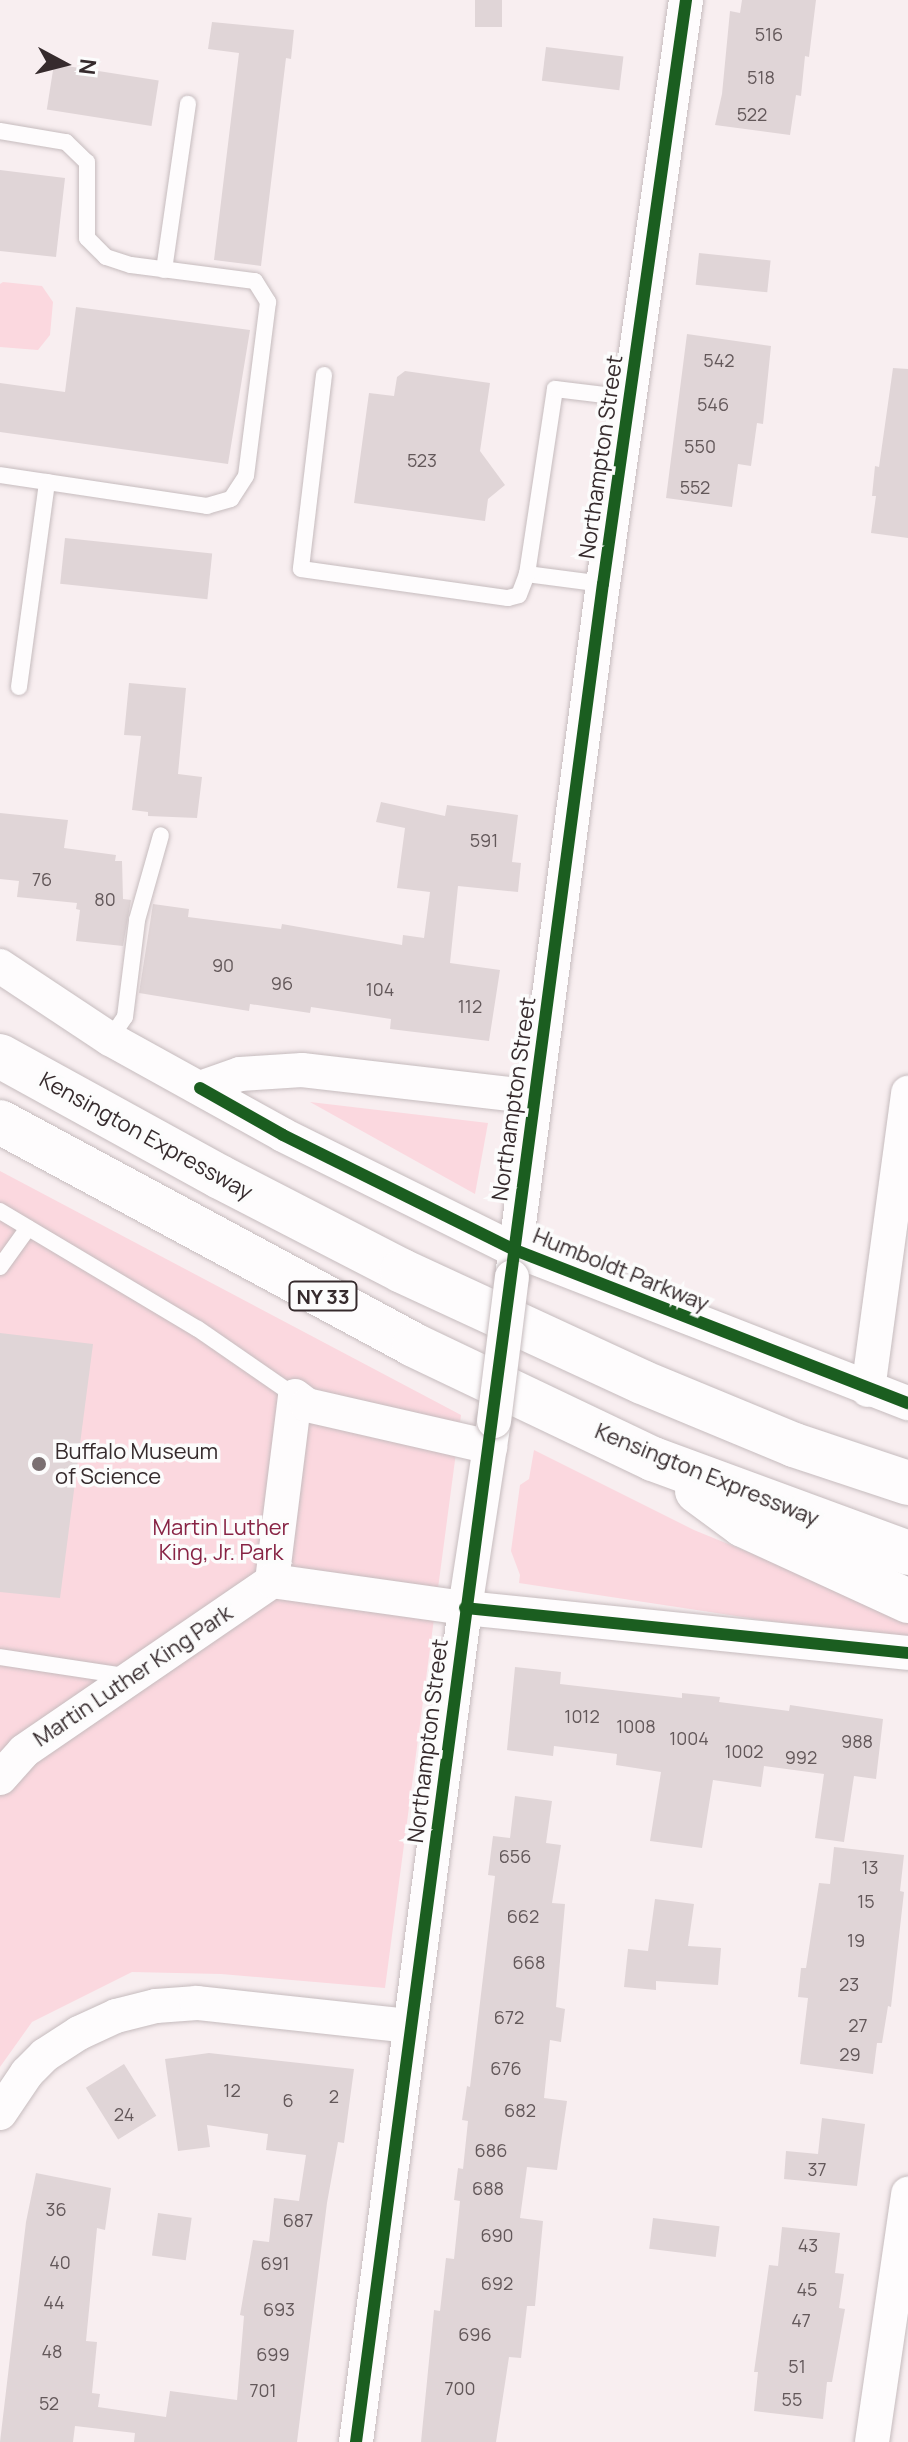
<!DOCTYPE html>
<style>
body{margin:0}
#map{position:relative;width:908px;height:2442px;overflow:hidden;background:#f8eef0;font-family:Manrope,sans-serif}
div>[style]{position:absolute}
[style*='--x']{left:calc(var(--x)*1px);top:calc(var(--y)*1px);width:calc(var(--w)*1px);rotate:calc(var(--a)*1deg)}
.green>*{inset:0;background:#fbd8df}
.building>*{inset:0;background:#e0d5d7;transform-origin:0 0}
.roads{filter:drop-shadow(0 0 2px #c6bcbe) drop-shadow(0 0 2px #c6bcbe)}
.service>*{height:16px;margin:-8px;padding:0 8px;transform-origin:8px;border-radius:8px;background:#fefcfd}
.minor>*{height:34px;margin:-17px;padding:0 17px;transform-origin:17px;border-radius:17px;background:#fefcfd}
.motorway>*{height:44px;margin:-22px;padding:0 22px;transform-origin:22px;border-radius:22px;background:#fefcfd}
.bridges{filter:drop-shadow(0 0 2px #c6bcbe) drop-shadow(0 0 2px #c6bcbe)}
.minor-bridge>*{height:34px;margin:-17px;padding:0 17px;transform-origin:17px;border-radius:17px;background:#fefcfd}
.cycleway>*{height:12px;margin:-6px;padding:0 6px;transform-origin:6px;border-radius:6px;background:#1b5e20}
.dots>*{width:22px;height:22px;translate:-50% -50%;box-sizing:border-box;border:4px solid #fcfcfc;border-radius:50%}
span{translate:-50% -50%;white-space:nowrap;text-align:center;line-height:1.15;-webkit-text-stroke:7px #fcfcfc;paint-order:stroke}
.number-label{font-size:18px;color:#63585a}
.number-label span{-webkit-text-stroke-width:0}
.shield-label span{padding:2px 6px;background:#fcfcfc;border:2px solid;border-radius:6px;-webkit-text-stroke-width:0}
.shield-label{font-size:20px;color:#362b2d;font-weight:700}
.street-label{font-size:22px;color:#362b2d}
.poi-label{font-size:22px;color:#362b2d}
.left{translate:0 -50%;text-align:left}
.park-label{font-size:22px;color:#882445}
.north{position:absolute;left:24px;top:24px;width:80px;height:80px;-webkit-text-stroke:6px #fcfcfc;paint-order:stroke;rotate:97deg;font-size:22px;font-weight:700;line-height:32px;text-align:center;color:#362b2d}
.north::after{content:'';display:block;margin:auto;width:28px;height:36px;background:#362b2d;clip-path:polygon(50% 0,100% 100%,50% 72%,0 100%)}
</style>
<div id="map">
<div class="green">
<div style="clip-path:polygon(3px 282px,42px 286px,53px 302px,50px 335px,38px 350px,0 347px,0 284px)"></div>
<div style="clip-path:polygon(310px 1102px,488px 1123px,475px 1194px)"></div>
<div style="clip-path:polygon(0 1171px,461px 1415px,385px 1988px,221px 1974px,132px 1972px,32px 2022px,0 2067px)"></div>
<div style="clip-path:polygon(534px 1450px,694px 1530px,908px 1618px,908px 1642px,519px 1583px,520px 1575px,511px 1551px,520px 1485px,529px 1479px)"></div>
</div>
<div class="building">
<div style="left:475px;top:0;width:27px;height:27px"></div>
<div style="clip-path:polygon(742px 0,816px 0,809px 57px,805px 56px,801px 96px,796px 95px,790px 135px,715px 125px,722px 94px,730px 11px,740px 13px)"></div>
<div style="clip-path:polygon(212px 22px,294px 30px,291px 59px,286px 58px,261px 266px,214px 260px,239px 53px,208px 49px)"></div>
<div style="left:546px;top:47px;width:78px;height:34px;rotate:7deg"></div>
<div style="left:54px;top:64px;width:106px;height:46px;rotate:9deg"></div>
<div style="clip-path:polygon(0 170px,65px 178px,56px 257px,0 251px)"></div>
<div style="left:699px;top:253px;width:72px;height:32px;rotate:6deg"></div>
<div style="clip-path:polygon(76px 307px,250px 330px,228px 464px,0 432px,0 383px,65px 392px)"></div>
<div style="clip-path:polygon(687px 334px,771px 346px,763px 424px,757px 423px,751px 466px,738px 464px,732px 507px,666px 498px)"></div>
<div style="clip-path:polygon(893px 368px,908px 369px,908px 538px,871px 533px,876px 496px,872px 496px,875px 466px,879px 467px)"></div>
<div style="clip-path:polygon(405px 371px,490px 383px,480px 451px,505px 485px,488px 499px,485px 521px,354px 503px,369px 393px,394px 396px,397px 377px)"></div>
<div style="left:65px;top:538px;width:148px;height:46px;rotate:6deg"></div>
<div style="clip-path:polygon(129px 683px,186px 688px,178px 774px,202px 777px,197px 818px,148px 816px,148px 812px,132px 810px,141px 736px,124px 735px)"></div>
<div style="clip-path:polygon(381px 802px,445px 816px,447px 805px,518px 815px,512px 862px,521px 863px,518px 892px,458px 886px,450px 963px,500px 970px,489px 1041px,390px 1029px,391px 1019px,311px 1007px,310px 1013px,250px 1004px,249px 1011px,139px 993px,153px 904px,189px 909px,188px 917px,281px 929px,282px 924px,402px 945px,403px 935px,424px 938px,430px 892px,397px 888px,405px 828px,376px 822px)"></div>
<div style="clip-path:polygon(0 813px,68px 820px,64px 848px,116px 855px,115px 861px,122px 861px,123px 899px,131px 900px,123px 946px,76px 941px,80px 910px,76px 909px,77px 903px,17px 897px,19px 881px,0 879px)"></div>
<div style="clip-path:polygon(0 1333px,93px 1344px,60px 1598px,0 1592px)"></div>
<div style="clip-path:polygon(515px 1667px,561px 1672px,560px 1684px,682px 1698px,682px 1693px,720px 1697px,719px 1702px,789px 1711px,790px 1705px,883px 1719px,876px 1779px,854px 1776px,844px 1842px,815px 1838px,824px 1774px,764px 1766px,761px 1787px,713px 1780px,702px 1848px,650px 1841px,661px 1772px,616px 1765px,617px 1754px,554px 1746px,553px 1756px,507px 1750px)"></div>
<div style="clip-path:polygon(515px 1796px,552px 1801px,546px 1843px,561px 1845px,552px 1903px,565px 1904px,556px 2007px,565px 2009px,561px 2042px,550px 2040px,544px 2098px,567px 2101px,562px 2135px,557px 2170px,527px 2167px,520px 2218px,543px 2221px,535px 2306px,527px 2306px,521px 2358px,509px 2357px,496px 2442px,421px 2442px,434px 2310px,440px 2311px,446px 2258px,454px 2259px,460px 2201px,454px 2200px,458px 2168px,463px 2169px,468px 2121px,462px 2120px,467px 2086px,470px 2087px,495px 1876px,488px 1875px,493px 1836px,510px 1838px)"></div>
<div style="clip-path:polygon(834px 1847px,904px 1855px,900px 1891px,904px 1892px,891px 2007px,888px 2006px,882px 2043px,877px 2043px,873px 2074px,800px 2064px,808px 1998px,798px 1997px,801px 1968px,806px 1968px,819px 1883px,830px 1884px)"></div>
<div style="clip-path:polygon(655px 1899px,694px 1904px,688px 1946px,721px 1948px,718px 1985px,656px 1981px,656px 1990px,624px 1987px,628px 1949px,648px 1951px)"></div>
<div style="clip-path:polygon(209px 2053px,354px 2069px,344px 2143px,338px 2142px,327px 2203px,297px 2442px,134px 2442px,135px 2433px,75px 2426px,73px 2442px,0 2442px,26px 2222px,36px 2173px,111px 2188px,105px 2230px,97px 2228px,86px 2341px,97px 2342px,92px 2393px,100px 2394px,98px 2407px,166px 2417px,170px 2391px,237px 2400px,244px 2316px,240px 2315px,253px 2240px,269px 2242px,274px 2198px,299px 2201px,306px 2155px,266px 2150px,268px 2134px,207px 2125px,210px 2147px,178px 2151px,165px 2059px)"></div>
<div style="left:124px;top:2064px;width:61px;height:45px;rotate:58deg"></div>
<div style="clip-path:polygon(822px 2118px,865px 2124px,857px 2186px,784px 2179px,786px 2151px,818px 2154px)"></div>
<div style="left:158px;top:2213px;width:34px;height:43px;rotate:8deg"></div>
<div style="left:653px;top:2218px;width:67px;height:31px;rotate:7deg"></div>
<div style="clip-path:polygon(782px 2227px,840px 2233px,835px 2273px,844px 2274px,839px 2308px,845px 2309px,832px 2382px,827px 2382px,823px 2419px,754px 2411px,758px 2372px,754px 2372px,769px 2265px,778px 2266px)"></div>
</div>
<div class="roads">
<div class="service">
<div style="--x:0;--y:131;--w:67;--a:9.5"></div>
<div style="--x:66;--y:142;--w:29;--a:44"></div>
<div style="--x:87;--y:162;--w:76;--a:90"></div>
<div style="--x:87;--y:238;--w:27;--a:45"></div>
<div style="--x:106;--y:257;--w:26;--a:18"></div>
<div style="--x:131;--y:265;--w:125;--a:7.4"></div>
<div style="--x:255;--y:281;--w:25;--a:58"></div>
<div style="--x:268;--y:302;--w:175;--a:97.2"></div>
<div style="--x:246;--y:476;--w:27;--a:123"></div>
<div style="--x:231;--y:499;--w:25;--a:164"></div>
<div style="--x:207;--y:506;--w:209;--a:-171.5"></div>
<div style="--x:164;--y:270;--w:168;--a:-81.8"></div>
<div style="--x:324;--y:375;--w:195;--a:96.8"></div>
<div style="--x:301;--y:569;--w:209;--a:8"></div>
<div style="--x:508;--y:598;--w:11;--a:-15"></div>
<div style="--x:519;--y:595;--w:22;--a:-69"></div>
<div style="--x:603;--y:584;--w:77;--a:-172.5"></div>
<div style="--x:527;--y:574;--w:187;--a:-81.4"></div>
<div style="--x:555;--y:389;--w:75;--a:6.9"></div>
<div style="--x:19;--y:687;--w:207;--a:-82.2"></div>
<div style="--x:110;--y:1039;--w:27;--a:-56"></div>
<div style="--x:125;--y:1017;--w:98;--a:-82.9"></div>
<div style="--x:137;--y:920;--w:88;--a:-74.2"></div>
<div style="--x:0;--y:1211;--w:230;--a:30.8"></div>
<div style="--x:198;--y:1329;--w:118;--a:34.6"></div>
<div style="--x:0;--y:1267;--w:48;--a:-54.3"></div>
<div style="--x:0;--y:1657;--w:126;--a:8.6"></div>
</div>
<div class="minor">
<div style="--x:0;--y:966;--w:132;--a:33.6"></div>
<div style="--x:110;--y:1039;--w:198;--a:29"></div>
<div style="--x:283;--y:1135;--w:259;--a:26.4"></div>
<div style="--x:515;--y:1250;--w:422;--a:21.3"></div>
<div style="--x:200;--y:1088;--w:42;--a:-19.3"></div>
<div style="--x:240;--y:1074;--w:62;--a:-3.7"></div>
<div style="--x:302;--y:1070;--w:234;--a:6.6"></div>
<div style="--x:512;--y:1277;--w:699;--a:-82.52"></div>
<div style="--x:603;--y:584;--w:590;--a:-81.91"></div>
<div style="--x:868;--y:1390;--w:300;--a:-82.3"></div>
<div style="--x:272;--y:1581;--w:186;--a:-82.9"></div>
<div style="--x:295;--y:1396;--w:15;--a:37"></div>
<div style="--x:307;--y:1405;--w:188;--a:12.9"></div>
<div style="--x:0;--y:1778;--w:36;--a:-48"></div>
<div style="--x:24;--y:1751;--w:301;--a:-34.4"></div>
<div style="--x:272;--y:1581;--w:195;--a:8"></div>
<div style="--x:465;--y:1608;--w:445;--a:5.8"></div>
<div style="--x:0;--y:2113;--w:48;--a:-56"></div>
<div style="--x:27;--y:2073;--w:25;--a:-45"></div>
<div style="--x:45;--y:2055;--w:40;--a:-32.9"></div>
<div style="--x:79;--y:2033;--w:41;--a:-24.7"></div>
<div style="--x:116;--y:2016;--w:41;--a:-14"></div>
<div style="--x:156;--y:2006;--w:41;--a:-4.2"></div>
<div style="--x:197;--y:2003;--w:214;--a:6.2"></div>
<div style="--x:356;--y:2442;--w:841;--a:-82.55"></div>
<div style="--x:465;--y:1608;--w:189;--a:-81.2"></div>
<div style="--x:872;--y:2442;--w:251;--a:-81.7"></div>
</div>
<div class="motorway">
<div style="--x:0;--y:1056;--w:251;--a:28.8"></div>
<div style="--x:220;--y:1177;--w:205;--a:27.3"></div>
<div style="--x:402;--y:1271;--w:264;--a:24.8"></div>
<div style="--x:642;--y:1382;--w:165;--a:22.5"></div>
<div style="--x:794;--y:1445;--w:120;--a:18.4"></div>
<div style="--x:0;--y:1122;--w:470;--a:28.3"></div>
<div style="--x:414;--y:1345;--w:265;--a:25.5"></div>
<div style="--x:653;--y:1459;--w:272;--a:20.2"></div>
<div style="--x:697;--y:1491;--w:57;--a:36.5"></div>
<div style="--x:743;--y:1525;--w:182;--a:24.7"></div>
</div>
</div>
<div class="bridges">
<div class="minor-bridge">
<div style="--x:494;--y:1421;--w:145;--a:-82.9"></div>
</div>
</div>
<div class="cycleway">
<div style="--x:200;--y:1088;--w:95;--a:29.5"></div>
<div style="--x:283;--y:1135;--w:259;--a:26.4"></div>
<div style="--x:515;--y:1250;--w:422;--a:21.3"></div>
<div style="--x:465;--y:1608;--w:445;--a:5.8"></div>
<div style="--x:356;--y:2442;--w:1874;--a:-82.43"></div>
<div style="--x:603;--y:584;--w:590;--a:-81.91"></div>
</div>
<div class="dots">
<div style="left:39px;top:1464px;background:#7a6f71"></div>
</div>
<div class="number-label">
<span style="left:769px;top:34px">516</span>
<span style="left:761px;top:77px">518</span>
<span style="left:752px;top:114px">522</span>
<span style="left:719px;top:360px">542</span>
<span style="left:713px;top:404px">546</span>
<span style="left:700px;top:446px">550</span>
<span style="left:422px;top:460px">523</span>
<span style="left:695px;top:487px">552</span>
<span style="left:484px;top:840px">591</span>
<span style="left:42px;top:879px">76</span>
<span style="left:105px;top:899px">80</span>
<span style="left:223px;top:965px">90</span>
<span style="left:282px;top:983px">96</span>
<span style="left:380px;top:989px">104</span>
<span style="left:470px;top:1006px">112</span>
<span style="left:582px;top:1716px">1012</span>
<span style="left:636px;top:1726px">1008</span>
<span style="left:689px;top:1738px">1004</span>
<span style="left:857px;top:1741px">988</span>
<span style="left:744px;top:1751px">1002</span>
<span style="left:801px;top:1757px">992</span>
<span style="left:515px;top:1856px">656</span>
<span style="left:870px;top:1867px">13</span>
<span style="left:866px;top:1901px">15</span>
<span style="left:523px;top:1916px">662</span>
<span style="left:856px;top:1940px">19</span>
<span style="left:529px;top:1962px">668</span>
<span style="left:849px;top:1984px">23</span>
<span style="left:509px;top:2017px">672</span>
<span style="left:858px;top:2025px">27</span>
<span style="left:850px;top:2054px">29</span>
<span style="left:506px;top:2068px">676</span>
<span style="left:232px;top:2090px">12</span>
<span style="left:334px;top:2096px">2</span>
<span style="left:288px;top:2100px">6</span>
<span style="left:520px;top:2110px">682</span>
<span style="left:124px;top:2114px">24</span>
<span style="left:491px;top:2150px">686</span>
<span style="left:817px;top:2169px">37</span>
<span style="left:488px;top:2188px">688</span>
<span style="left:56px;top:2209px">36</span>
<span style="left:298px;top:2220px">687</span>
<span style="left:497px;top:2235px">690</span>
<span style="left:808px;top:2245px">43</span>
<span style="left:60px;top:2262px">40</span>
<span style="left:275px;top:2263px">691</span>
<span style="left:497px;top:2283px">692</span>
<span style="left:807px;top:2289px">45</span>
<span style="left:54px;top:2302px">44</span>
<span style="left:279px;top:2309px">693</span>
<span style="left:801px;top:2320px">47</span>
<span style="left:475px;top:2334px">696</span>
<span style="left:52px;top:2351px">48</span>
<span style="left:273px;top:2354px">699</span>
<span style="left:797px;top:2366px">51</span>
<span style="left:460px;top:2388px">700</span>
<span style="left:263px;top:2390px">701</span>
<span style="left:792px;top:2399px">55</span>
<span style="left:49px;top:2403px">52</span>
</div>
<div class="shield-label">
<span style="left:323px;top:1296px">NY 33</span>
</div>
<div class="street-label">
<span style="left:601px;top:457px;rotate:-82deg">Northampton Street</span>
<span style="left:514px;top:1099px;rotate:-82deg">Northampton Street</span>
<span style="left:146px;top:1136px;rotate:29deg">Kensington Expressway</span>
<span style="left:621px;top:1270px;rotate:22deg">Humboldt Parkway</span>
<span style="left:707px;top:1475px;rotate:22deg">Kensington Expressway</span>
<span style="left:133px;top:1676px;rotate:-34deg">Martin Luther King Park</span>
<span style="left:428px;top:1741px;rotate:-83deg">Northampton Street</span>
</div>
<div class="poi-label">
<span class="left" style="left:55px;top:1464px">Buffalo Museum<br>of Science</span>
</div>
<div class="park-label">
<span style="left:221px;top:1540px">Martin Luther<br>King, Jr. Park</span>
</div>
<div class="north">N</div>
</div>
